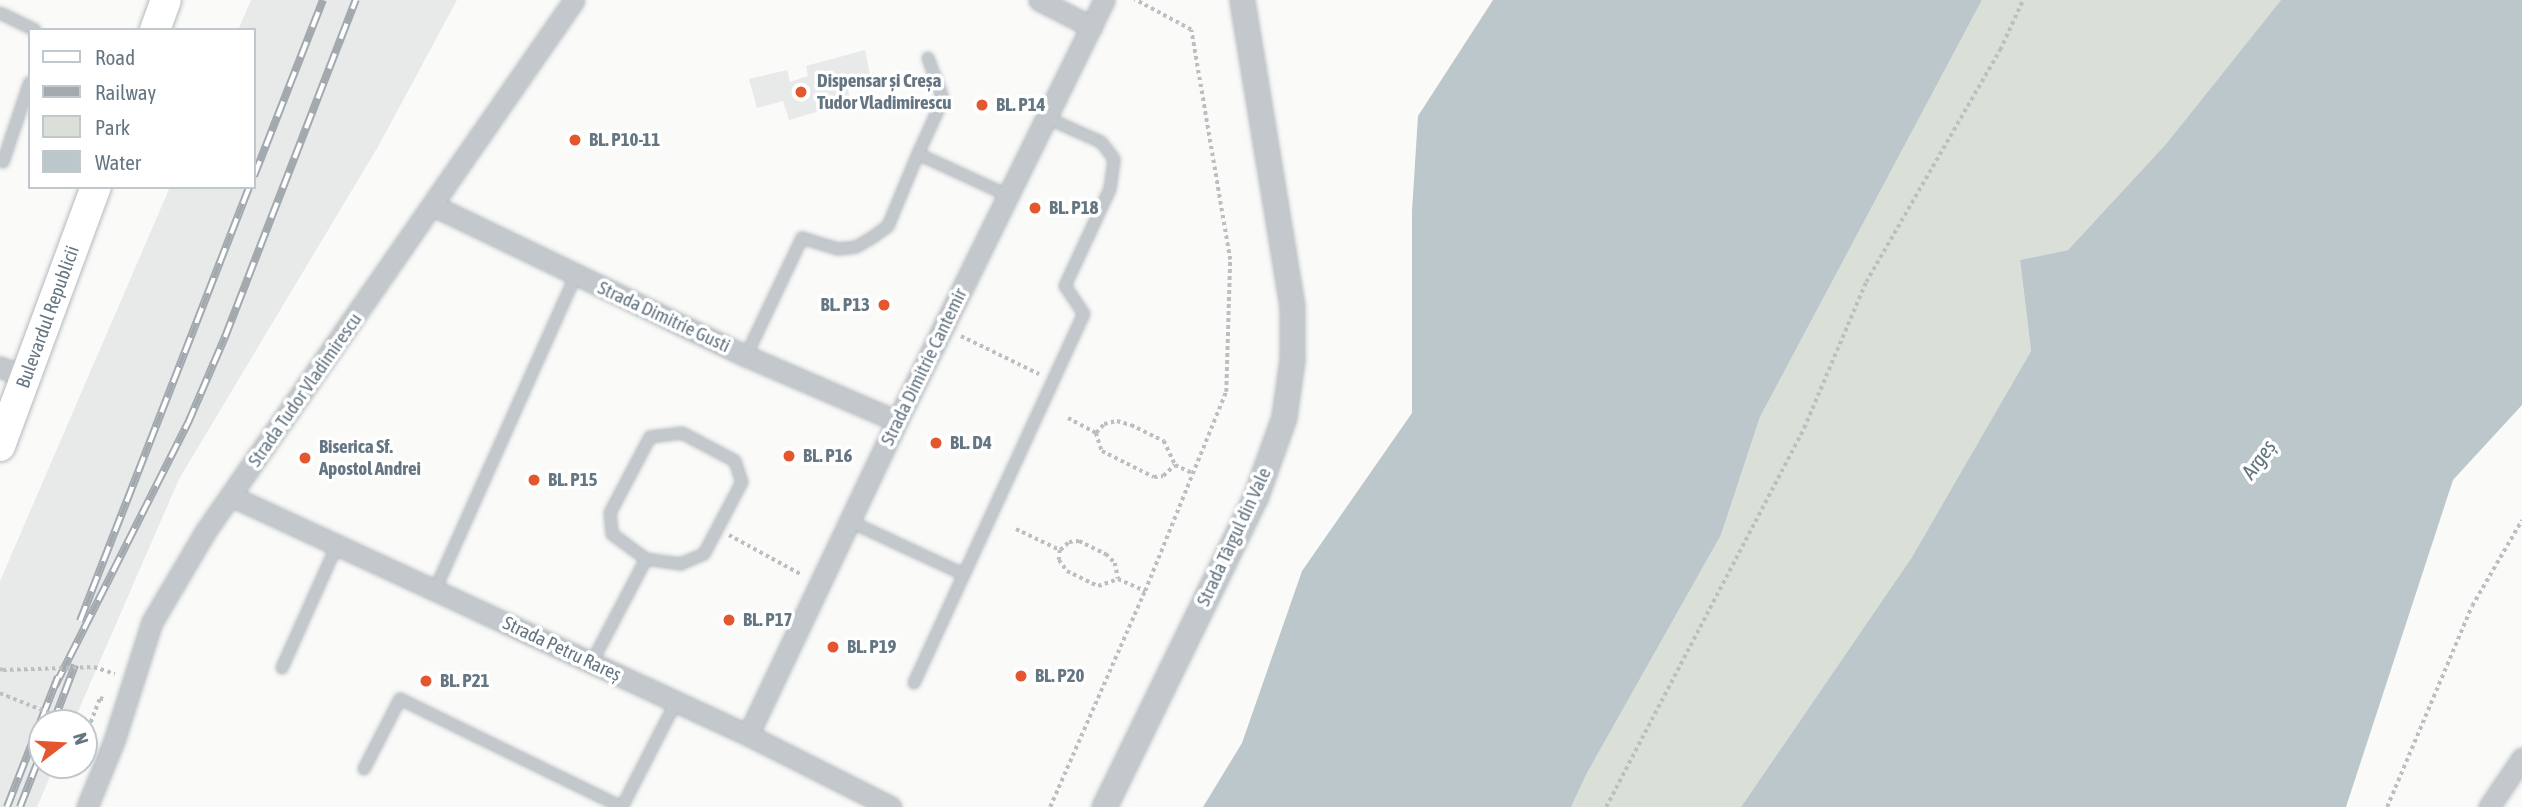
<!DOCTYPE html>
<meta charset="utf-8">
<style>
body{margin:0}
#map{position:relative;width:2522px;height:807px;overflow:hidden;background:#fafaf8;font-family:"Asap Condensed",sans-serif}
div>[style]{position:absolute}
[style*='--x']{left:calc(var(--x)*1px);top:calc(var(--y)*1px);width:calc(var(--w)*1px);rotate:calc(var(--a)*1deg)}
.built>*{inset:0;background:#e8e9e9}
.green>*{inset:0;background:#dadfd7}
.water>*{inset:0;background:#bbc7cb}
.path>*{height:3.5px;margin-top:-1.75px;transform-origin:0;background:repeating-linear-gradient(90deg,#bbbfc2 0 3.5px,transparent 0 7px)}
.roads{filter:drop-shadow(0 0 2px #b5babe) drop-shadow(0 0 2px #b5babe)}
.service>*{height:10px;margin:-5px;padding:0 5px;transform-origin:5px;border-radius:5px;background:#c3c8cc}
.minor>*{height:19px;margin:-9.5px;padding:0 9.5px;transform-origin:9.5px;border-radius:9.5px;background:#c3c8cc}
.tertiary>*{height:23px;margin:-11.5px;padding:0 11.5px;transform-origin:11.5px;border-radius:11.5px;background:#c3c8cc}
.primary>*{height:30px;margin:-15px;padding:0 15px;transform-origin:15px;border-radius:15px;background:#fff}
.rail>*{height:8px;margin-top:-4px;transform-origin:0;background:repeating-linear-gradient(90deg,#fff 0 16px,#a2aab0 0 32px);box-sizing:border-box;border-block:2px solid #a2aab0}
.path-bridge>*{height:3.5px;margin-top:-1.75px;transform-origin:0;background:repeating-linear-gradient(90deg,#bbbfc2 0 3.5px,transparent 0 7px)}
.dots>*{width:19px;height:19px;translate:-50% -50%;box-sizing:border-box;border:4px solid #fff;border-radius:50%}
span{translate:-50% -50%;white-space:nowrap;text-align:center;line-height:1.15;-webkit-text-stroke:7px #fff;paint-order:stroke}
.poi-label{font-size:19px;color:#657683;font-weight:700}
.left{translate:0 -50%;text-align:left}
.right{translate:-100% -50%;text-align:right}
.street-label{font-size:19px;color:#657683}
.water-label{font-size:21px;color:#60757c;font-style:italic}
.legend{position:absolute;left:28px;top:28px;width:228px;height:161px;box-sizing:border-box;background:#fff;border:2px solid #c1c8cd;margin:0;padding:9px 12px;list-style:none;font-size:21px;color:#657683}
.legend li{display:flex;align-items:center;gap:14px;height:35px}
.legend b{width:35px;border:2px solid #c1c8cd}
.north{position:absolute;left:28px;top:709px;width:70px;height:70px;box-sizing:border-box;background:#fff;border:2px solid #c1c8cd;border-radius:50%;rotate:73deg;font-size:19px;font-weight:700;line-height:28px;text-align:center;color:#657683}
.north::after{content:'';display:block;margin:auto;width:24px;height:32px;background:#e4572e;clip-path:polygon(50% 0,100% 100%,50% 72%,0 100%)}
</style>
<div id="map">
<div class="built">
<div style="clip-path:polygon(251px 0,457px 0,379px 145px,179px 479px,73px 723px,42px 723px,42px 765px,55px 765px,37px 807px,0 807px,0 581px,170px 187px,254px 187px,254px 30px,238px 30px)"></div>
<div style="clip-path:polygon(865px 50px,870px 75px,847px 82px,850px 102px,789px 120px,783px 101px,757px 108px,749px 79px,787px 70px,790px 82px,808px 76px,806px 66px)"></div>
</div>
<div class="green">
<div style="clip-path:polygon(1982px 0,2281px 0,2166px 144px,2068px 250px,2020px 260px,2031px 351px,1912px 557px,1741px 807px,1571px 807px,1587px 773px,1721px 535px,1760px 417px)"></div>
</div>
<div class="water">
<div style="clip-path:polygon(1493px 0,1982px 0,1760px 417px,1721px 535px,1587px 773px,1571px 807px,1203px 807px,1242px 743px,1302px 571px,1412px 413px,1412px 211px,1418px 116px)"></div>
<div style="clip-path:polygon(2281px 0,2522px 0,2522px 405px,2453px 480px,2346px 807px,1741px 807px,1912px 557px,2031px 351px,2020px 260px,2068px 250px,2166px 144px)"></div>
</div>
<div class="path">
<div style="--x:961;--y:336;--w:87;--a:26"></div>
<div style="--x:1068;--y:418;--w:32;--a:28"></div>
<div style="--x:1096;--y:433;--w:12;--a:-48"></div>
<div style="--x:1104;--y:424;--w:13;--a:-13"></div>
<div style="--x:1117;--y:421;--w:15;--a:16"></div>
<div style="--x:1131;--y:425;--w:37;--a:26"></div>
<div style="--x:1164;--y:441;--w:26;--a:65"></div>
<div style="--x:1175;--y:465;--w:21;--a:25"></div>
<div style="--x:1096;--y:433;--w:19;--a:72"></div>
<div style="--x:1102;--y:451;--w:58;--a:26.6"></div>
<div style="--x:1154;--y:477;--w:9;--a:-6"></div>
<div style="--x:1163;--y:476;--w:16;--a:-43"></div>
<div style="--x:1016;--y:529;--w:49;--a:25.5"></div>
<div style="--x:1060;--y:550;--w:12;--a:-42"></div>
<div style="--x:1069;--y:542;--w:10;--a:-6"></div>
<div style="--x:1079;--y:541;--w:30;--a:26"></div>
<div style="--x:1106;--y:554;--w:13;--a:45"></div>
<div style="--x:1115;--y:563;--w:16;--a:79"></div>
<div style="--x:1118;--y:579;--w:30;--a:24"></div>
<div style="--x:729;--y:535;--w:83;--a:28.7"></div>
<div style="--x:1060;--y:550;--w:10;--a:96"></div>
<div style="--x:1059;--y:560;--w:14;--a:54"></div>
<div style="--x:1067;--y:571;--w:34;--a:26"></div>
<div style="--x:1098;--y:586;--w:21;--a:-19"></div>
<div style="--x:94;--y:667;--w:22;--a:18"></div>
<div style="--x:0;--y:669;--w:3;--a:18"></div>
<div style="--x:0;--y:693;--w:8;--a:23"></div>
<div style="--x:84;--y:727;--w:4;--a:27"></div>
<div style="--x:88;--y:729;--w:33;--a:-69"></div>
<div style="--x:100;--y:698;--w:6;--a:18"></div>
<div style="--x:1050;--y:807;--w:236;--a:-66.3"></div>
<div style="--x:1145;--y:591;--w:215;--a:-67.9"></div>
<div style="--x:1226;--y:392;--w:132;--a:-88.3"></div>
<div style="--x:1230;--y:260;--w:233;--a:-99.6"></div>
<div style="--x:1191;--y:30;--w:64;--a:-151.8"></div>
<div style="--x:1606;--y:807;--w:428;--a:-62.4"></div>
<div style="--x:1804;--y:428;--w:159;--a:-67"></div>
<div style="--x:1866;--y:282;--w:268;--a:-60"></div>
<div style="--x:2000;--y:50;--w:55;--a:-65.3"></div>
<div style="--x:2387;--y:807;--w:218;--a:-67.1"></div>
<div style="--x:2472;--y:606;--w:99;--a:-59.8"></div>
</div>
<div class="roads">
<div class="service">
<div style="--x:0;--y:13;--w:39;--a:26"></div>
<div style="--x:928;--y:58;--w:44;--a:69.9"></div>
<div style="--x:943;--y:99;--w:60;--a:114.4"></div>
<div style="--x:918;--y:154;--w:98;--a:24.7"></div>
<div style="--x:3;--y:162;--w:84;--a:-71.4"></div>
<div style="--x:746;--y:356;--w:131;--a:-64.6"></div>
<div style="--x:802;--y:238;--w:38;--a:17"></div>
<div style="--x:838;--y:249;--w:18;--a:-6"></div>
<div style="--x:856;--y:247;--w:20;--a:-30"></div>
<div style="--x:873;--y:237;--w:19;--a:-36"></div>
<div style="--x:888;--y:226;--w:78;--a:-67.4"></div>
<div style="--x:682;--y:433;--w:60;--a:27.8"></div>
<div style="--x:735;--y:461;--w:22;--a:72"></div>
<div style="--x:742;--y:482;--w:81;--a:117.8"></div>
<div style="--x:704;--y:554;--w:25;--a:157"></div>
<div style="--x:681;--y:564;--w:35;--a:-172"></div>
<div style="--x:646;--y:559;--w:42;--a:-143.7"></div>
<div style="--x:612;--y:534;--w:21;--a:-95"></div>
<div style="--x:610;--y:513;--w:86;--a:-62.2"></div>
<div style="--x:650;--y:437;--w:32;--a:-7"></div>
<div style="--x:851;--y:522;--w:123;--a:24.9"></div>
<div style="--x:435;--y:590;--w:345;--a:-65.9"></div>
<div style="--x:592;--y:662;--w:116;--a:-62.3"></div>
<div style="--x:282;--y:668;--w:135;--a:-65.9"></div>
<div style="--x:914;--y:683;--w:406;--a:-65.3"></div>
<div style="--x:1084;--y:314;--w:34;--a:-124"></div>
<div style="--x:1065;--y:286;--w:107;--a:-65.1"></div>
<div style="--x:1110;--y:189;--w:30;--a:-82"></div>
<div style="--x:1114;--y:159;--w:21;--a:-127"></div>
<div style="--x:1101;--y:142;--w:59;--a:-156"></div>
<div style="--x:364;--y:769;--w:79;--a:-62.8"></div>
<div style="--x:400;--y:699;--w:246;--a:26"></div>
<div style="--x:622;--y:807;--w:118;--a:-62.8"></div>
</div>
<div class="minor">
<div style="--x:1039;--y:0;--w:59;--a:27"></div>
<div style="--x:434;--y:206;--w:346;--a:25.7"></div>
<div style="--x:746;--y:356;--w:164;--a:23.3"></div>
<div style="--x:0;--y:367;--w:28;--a:21"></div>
<div style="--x:231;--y:496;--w:570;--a:24.81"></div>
<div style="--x:748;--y:735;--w:160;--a:26.7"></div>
<div style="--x:748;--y:735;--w:348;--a:-64.6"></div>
<div style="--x:897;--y:421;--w:469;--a:-63.8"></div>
<div style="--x:87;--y:807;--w:71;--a:-67.8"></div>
<div style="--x:114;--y:741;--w:125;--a:-72.3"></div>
<div style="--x:152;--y:622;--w:104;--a:-59.5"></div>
<div style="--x:205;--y:532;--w:647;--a:-55.25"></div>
<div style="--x:2489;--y:807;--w:59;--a:-56"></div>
</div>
<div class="tertiary">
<div style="--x:1104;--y:807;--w:344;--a:-64"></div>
<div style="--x:1255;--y:498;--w:86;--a:-70.3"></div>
<div style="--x:1284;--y:417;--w:59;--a:-82.1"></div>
<div style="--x:1292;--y:359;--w:53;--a:-90"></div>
<div style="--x:1292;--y:306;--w:310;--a:-99.3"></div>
</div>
<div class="primary">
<div style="--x:155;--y:30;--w:32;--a:-70"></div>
<div style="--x:0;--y:446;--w:276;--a:-69.7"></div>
</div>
</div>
<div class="rail">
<div style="--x:254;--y:176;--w:189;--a:-68.6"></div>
<div style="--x:80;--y:621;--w:466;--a:-68.7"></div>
<div style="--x:55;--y:686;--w:295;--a:-63.2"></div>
<div style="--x:188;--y:423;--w:94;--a:-66.7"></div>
<div style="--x:225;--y:337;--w:362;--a:-68.8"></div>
<div style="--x:53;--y:723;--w:62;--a:-69.2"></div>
<div style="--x:7;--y:807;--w:140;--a:-68.6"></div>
<div style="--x:20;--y:807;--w:60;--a:-68.6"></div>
</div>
<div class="path-bridge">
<div style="--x:3;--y:670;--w:91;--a:-1.9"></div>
<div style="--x:7;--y:696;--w:72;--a:21.9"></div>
</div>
<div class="dots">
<div style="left:801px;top:92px;background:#e4572e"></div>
<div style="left:982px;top:105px;background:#e4572e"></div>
<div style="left:575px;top:140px;background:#e4572e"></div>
<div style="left:1035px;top:208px;background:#e4572e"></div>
<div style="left:884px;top:305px;background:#e4572e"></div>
<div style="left:936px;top:443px;background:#e4572e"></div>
<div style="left:789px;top:456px;background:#e4572e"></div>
<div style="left:305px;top:458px;background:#e4572e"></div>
<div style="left:534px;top:480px;background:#e4572e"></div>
<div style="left:729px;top:620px;background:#e4572e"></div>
<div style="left:833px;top:647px;background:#e4572e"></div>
<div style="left:1021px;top:676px;background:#e4572e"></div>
<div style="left:426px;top:681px;background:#e4572e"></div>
</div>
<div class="poi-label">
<span class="left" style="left:817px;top:92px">Dispensar și Creșa<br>Tudor Vladimirescu</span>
<span class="left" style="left:996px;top:105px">BL. P14</span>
<span class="left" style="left:589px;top:140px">BL. P10-11</span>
<span class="left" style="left:1049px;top:208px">BL. P18</span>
<span class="right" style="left:870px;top:305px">BL. P13</span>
<span class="left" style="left:950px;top:443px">BL. D4</span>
<span class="left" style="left:319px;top:458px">Biserica Sf.<br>Apostol Andrei</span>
<span class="left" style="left:803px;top:456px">BL. P16</span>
<span class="left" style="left:548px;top:480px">BL. P15</span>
<span class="left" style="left:743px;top:620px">BL. P17</span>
<span class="left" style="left:847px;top:647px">BL. P19</span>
<span class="left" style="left:1035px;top:676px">BL. P20</span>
<span class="left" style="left:440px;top:681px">BL. P21</span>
</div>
<div class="street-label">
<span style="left:48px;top:317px;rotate:-70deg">Bulevardul Republicii</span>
<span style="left:664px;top:317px;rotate:25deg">Strada Dimitrie Gusti</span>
<span style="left:924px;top:367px;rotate:-64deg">Strada Dimitrie Cantemir</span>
<span style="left:305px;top:390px;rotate:-55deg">Strada Tudor Vladimirescu</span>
<span style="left:1234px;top:537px;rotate:-65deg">Strada Târgul din Vale</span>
<span style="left:562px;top:649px;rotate:25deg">Strada Petru Rareș</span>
</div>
<div class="water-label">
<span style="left:2258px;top:459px;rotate:-54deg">Argeș</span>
</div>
<ul class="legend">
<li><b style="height:9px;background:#fff"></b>Road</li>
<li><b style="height:9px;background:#a2aab0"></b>Railway</li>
<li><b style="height:19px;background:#dadfd7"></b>Park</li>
<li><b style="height:19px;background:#bbc7cb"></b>Water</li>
</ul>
<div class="north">N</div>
</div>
